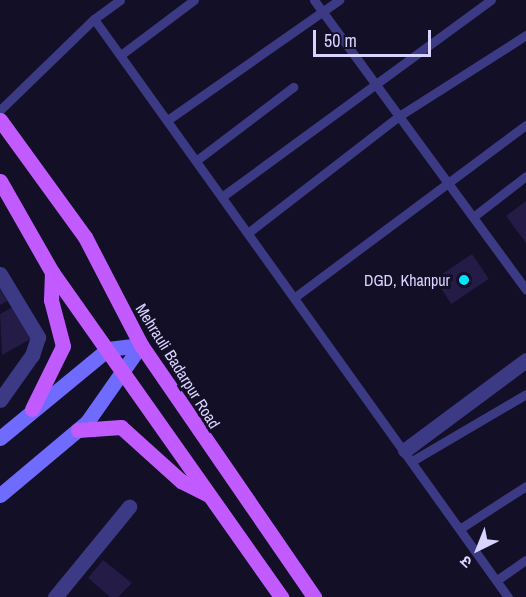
<!DOCTYPE html>
<meta charset="utf-8">
<style>
body{margin:0}
#map{position:relative;width:526px;height:597px;overflow:hidden;background:#130f26;font-family:"Archivo Narrow","Noto Sans Devanagari",sans-serif}
div>[style]{position:absolute}
[style*='--x']{left:calc(var(--x)*1px);top:calc(var(--y)*1px);width:calc(var(--w)*1px);rotate:calc(var(--a)*1deg)}
.building>*{inset:0;background:#241b47;transform-origin:0 0}
.lane>*{height:9px;margin:-4.5px;padding:0 4.5px;transform-origin:4.5px;border-radius:4.5px;background:#3d3a85}
.street>*{height:15px;margin:-7.5px;padding:0 7.5px;transform-origin:7.5px;border-radius:7.5px;background:#3d3a85}
.secondary>*{height:15px;margin:-7.5px;padding:0 7.5px;transform-origin:7.5px;border-radius:7.5px;background:#6f6bff}
.primary>*{height:15px;margin:-7.5px;padding:0 7.5px;transform-origin:7.5px;border-radius:7.5px;background:#c25bff}
.dots>*{width:16px;height:16px;translate:-50% -50%;box-sizing:border-box;border:3px solid #130f26;border-radius:50%}
span{translate:-50% -50%;white-space:nowrap;text-align:center;line-height:1.15;-webkit-text-stroke:6px #130f26;paint-order:stroke}
.poi-label{font-size:16px;color:#d9d4ff}
.right{translate:-100% -50%;text-align:right}
.street-label{font-size:16px;color:#d9d4ff}
.north{position:absolute;left:448px;top:519px;width:60px;height:60px;-webkit-text-stroke:4px #130f26;paint-order:stroke;rotate:223deg;font-size:16px;font-weight:700;line-height:24px;text-align:center;color:#d9d4ff}
.north::after{content:'';display:block;margin:auto;width:21px;height:27px;background:#d9d4ff;clip-path:polygon(50% 0,100% 100%,50% 72%,0 100%)}
.scale{position:absolute;left:313px;top:30px;width:118px;height:27px;box-sizing:border-box;border:3px solid #d9d4ff;border-top:0;padding-left:8px;font-size:18px;line-height:21px;white-space:nowrap;color:#d9d4ff;-webkit-text-stroke:4px #130f26;paint-order:stroke}
</style>
<div id="map">
<div class="building">
<div style="clip-path:polygon(526px 201px,526px 243px,506px 216px)"></div>
<div style="left:472px;top:254px;width:30px;height:45px;rotate:56deg"></div>
<div style="clip-path:polygon(0 289px,7px 301px,0 305px)"></div>
<div style="clip-path:polygon(13px 307px,31px 339px,2px 355px,0 314px)"></div>
<div style="clip-path:polygon(103px 560px,132px 583px,118px 597px,110px 597px,88px 578px)"></div>
</div>
<div class="lane">
<div style="--x:120;--y:0;--w:32;--a:144"></div>
<div style="--x:94;--y:19;--w:711;--a:54.39"></div>
<div style="--x:314;--y:0;--w:359;--a:53.8"></div>
<div style="--x:122;--y:54;--w:90;--a:-36.9"></div>
<div style="--x:0;--y:110;--w:131;--a:-44.1"></div>
<div style="--x:169;--y:119;--w:208;--a:-35"></div>
<div style="--x:197;--y:160;--w:121;--a:-37.2"></div>
<div style="--x:223;--y:196;--w:332;--a:-36.2"></div>
<div style="--x:473;--y:217;--w:67;--a:-37.7"></div>
<div style="--x:249;--y:232;--w:190;--a:-37.7"></div>
<div style="--x:399;--y:116;--w:151;--a:-32.5"></div>
<div style="--x:295;--y:297;--w:288;--a:-36.7"></div>
<div style="--x:412;--y:461;--w:132;--a:-30.4"></div>
<div style="--x:461;--y:528;--w:77;--a:-32.9"></div>
<div style="--x:497;--y:580;--w:35;--a:-35"></div>
</div>
<div class="street">
<div style="--x:0;--y:274;--w:74;--a:58.9"></div>
<div style="--x:38;--y:337;--w:19;--a:108"></div>
<div style="--x:32;--y:355;--w:55;--a:125.4"></div>
<div style="--x:405;--y:450;--w:151;--a:-36.6"></div>
<div style="--x:55;--y:597;--w:117;--a:-50.6"></div>
</div>
<div class="secondary">
<div style="--x:0;--y:438;--w:140;--a:-39.5"></div>
<div style="--x:108;--y:349;--w:33;--a:-7"></div>
<div style="--x:0;--y:495;--w:114;--a:-40"></div>
<div style="--x:87;--y:422;--w:94;--a:-55"></div>
</div>
<div class="primary">
<div style="--x:0;--y:120;--w:145;--a:54"></div>
<div style="--x:85;--y:237;--w:122;--a:62.6"></div>
<div style="--x:141;--y:345;--w:306;--a:55.5"></div>
<div style="--x:0;--y:181;--w:105;--a:60.3"></div>
<div style="--x:52;--y:272;--w:398;--a:54.8"></div>
<div style="--x:32;--y:409;--w:70;--a:-63.8"></div>
<div style="--x:63;--y:346;--w:48;--a:-104.6"></div>
<div style="--x:51;--y:300;--w:28;--a:-88"></div>
<div style="--x:78;--y:430;--w:43;--a:-4"></div>
<div style="--x:121;--y:427;--w:81;--a:42"></div>
<div style="--x:181;--y:481;--w:29;--a:27"></div>
</div>
<div class="dots">
<div style="left:464px;top:280px;background:#00e5ff"></div>
</div>
<div class="poi-label">
<span class="right" style="left:450px;top:280px">DGD, Khanpur</span>
</div>
<div class="street-label">
<span style="left:178px;top:366px;rotate:58deg">Mehrauli Badarpur Road</span>
</div>
<div class="north">उ</div>
<div class="scale">50 m</div>
</div>
